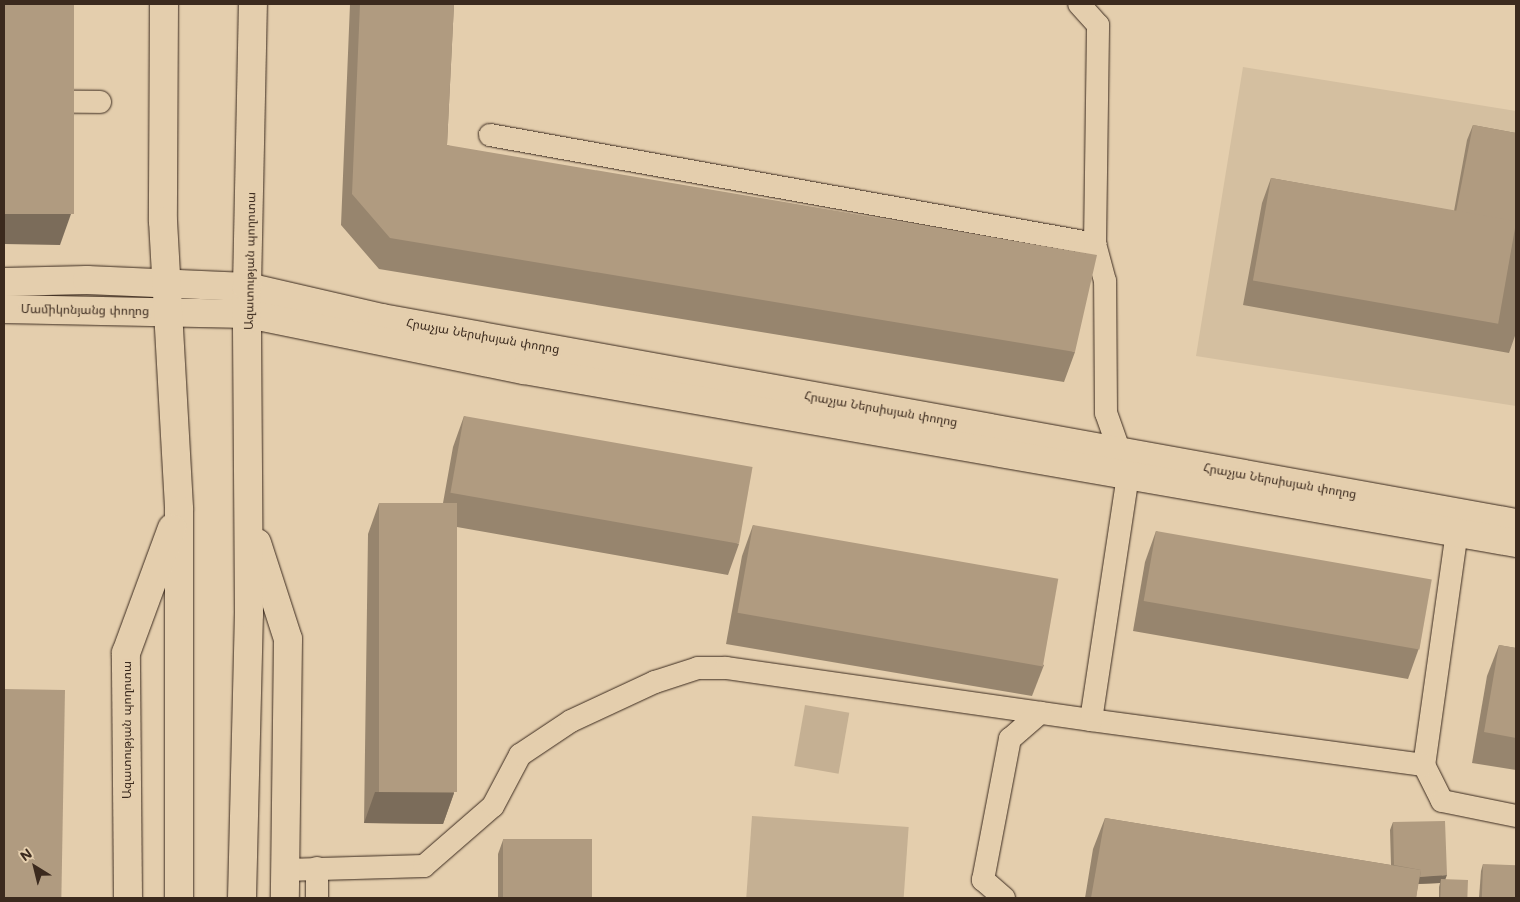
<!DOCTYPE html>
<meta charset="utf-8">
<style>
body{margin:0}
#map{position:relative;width:1520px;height:902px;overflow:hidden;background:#e4cead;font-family:Mali,"Noto Sans Armenian",sans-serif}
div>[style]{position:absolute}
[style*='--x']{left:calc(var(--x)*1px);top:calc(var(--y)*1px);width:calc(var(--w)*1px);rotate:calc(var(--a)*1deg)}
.built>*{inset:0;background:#d4bfa0}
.green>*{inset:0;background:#c5b093;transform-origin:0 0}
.roads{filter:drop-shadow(0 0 1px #3b2a1e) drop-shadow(0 0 1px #3b2a1e)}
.lane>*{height:22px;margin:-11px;padding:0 11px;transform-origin:11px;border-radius:11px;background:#e4cead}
.secondary>*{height:28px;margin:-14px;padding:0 14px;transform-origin:14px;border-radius:14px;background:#e4cead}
.primary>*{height:28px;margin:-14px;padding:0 14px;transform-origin:14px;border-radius:14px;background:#e4cead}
.wall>*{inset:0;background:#97856e}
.shaded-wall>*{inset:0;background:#7b6c5a}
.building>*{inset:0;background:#b09b80;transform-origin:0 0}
span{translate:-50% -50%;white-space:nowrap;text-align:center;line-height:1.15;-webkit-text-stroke:5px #e4cead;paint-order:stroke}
.street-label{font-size:12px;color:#3b2a1e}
.frame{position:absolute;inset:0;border:5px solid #3b2a1e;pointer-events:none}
.north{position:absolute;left:10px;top:842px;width:50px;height:50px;-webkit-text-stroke:4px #e4cead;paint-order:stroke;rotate:324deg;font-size:14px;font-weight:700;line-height:20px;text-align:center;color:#3b2a1e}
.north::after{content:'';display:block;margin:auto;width:18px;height:22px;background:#3b2a1e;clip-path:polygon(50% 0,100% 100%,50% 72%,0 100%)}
</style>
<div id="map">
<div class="built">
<div style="clip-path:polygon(1243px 67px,1516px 111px,1516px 406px,1196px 356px)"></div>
</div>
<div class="green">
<div style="left:805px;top:705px;width:45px;height:62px;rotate:10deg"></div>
<div style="left:752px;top:816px;width:157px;height:82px;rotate:4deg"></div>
</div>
<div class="roads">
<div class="lane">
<div style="--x:4;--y:101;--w:96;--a:0.6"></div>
<div style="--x:490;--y:135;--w:615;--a:10.21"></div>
<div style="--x:1459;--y:517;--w:250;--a:98"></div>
<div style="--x:1424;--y:765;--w:40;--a:63.4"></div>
<div style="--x:1442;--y:801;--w:76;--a:11.5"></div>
<div style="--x:1091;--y:720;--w:336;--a:7.7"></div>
<div style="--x:317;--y:868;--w:30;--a:90"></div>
<div style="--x:285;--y:870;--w:139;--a:-1.6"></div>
<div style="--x:424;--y:866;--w:91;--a:-41"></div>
<div style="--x:493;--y:806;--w:58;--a:-62.1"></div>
<div style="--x:520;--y:755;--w:61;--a:-33.7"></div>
<div style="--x:571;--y:721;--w:93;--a:-24.9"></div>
<div style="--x:655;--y:682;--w:45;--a:-18"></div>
<div style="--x:698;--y:668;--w:28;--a:0"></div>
<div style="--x:726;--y:668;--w:369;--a:8.1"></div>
<div style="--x:1091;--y:720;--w:248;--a:-81.4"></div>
<div style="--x:1128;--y:475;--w:66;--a:-109.5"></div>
<div style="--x:1106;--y:413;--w:132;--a:-90.4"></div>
<div style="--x:1105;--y:281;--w:38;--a:-105"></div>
<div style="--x:1095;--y:244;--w:219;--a:-89.2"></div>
<div style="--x:1098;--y:25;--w:28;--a:-132"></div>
<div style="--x:1004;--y:898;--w:28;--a:-139"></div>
<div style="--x:983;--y:880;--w:144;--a:-79.2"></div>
<div style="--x:1010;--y:739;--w:40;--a:-41"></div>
</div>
<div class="secondary">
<div style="--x:4;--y:282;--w:83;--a:-1.4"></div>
<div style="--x:87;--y:280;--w:160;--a:2.5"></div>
<div style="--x:247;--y:287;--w:139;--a:12.9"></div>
<div style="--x:382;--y:318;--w:1152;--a:10.25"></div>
<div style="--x:4;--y:309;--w:244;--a:1.2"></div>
<div style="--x:248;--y:314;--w:282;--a:11.5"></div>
<div style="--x:524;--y:370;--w:1007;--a:9.89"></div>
</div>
<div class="primary">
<div style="--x:164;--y:4;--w:217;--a:90.3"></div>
<div style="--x:163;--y:221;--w:289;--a:86.8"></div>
<div style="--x:179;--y:510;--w:388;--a:90"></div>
<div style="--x:257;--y:543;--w:101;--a:72.1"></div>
<div style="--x:288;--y:639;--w:259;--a:90.7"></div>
<div style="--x:128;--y:898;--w:245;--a:-90.5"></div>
<div style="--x:126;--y:653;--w:133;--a:-69.8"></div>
<div style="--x:242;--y:898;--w:284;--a:-88.6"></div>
<div style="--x:249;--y:614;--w:327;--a:-90.4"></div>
<div style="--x:247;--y:287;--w:283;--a:-88.8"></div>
</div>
</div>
<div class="wall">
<div style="clip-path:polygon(350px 4px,454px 4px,447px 145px,1075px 352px,1064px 382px,379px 269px,341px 225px)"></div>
<div style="clip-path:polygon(1473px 125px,1516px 133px,1516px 333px,1509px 353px,1243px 305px,1262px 203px,1271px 178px,1454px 211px,1467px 140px)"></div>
<div style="clip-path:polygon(464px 416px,739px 544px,728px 575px,457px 527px,454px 793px,443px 824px,364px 823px,368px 534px,379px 503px,443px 503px,453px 447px)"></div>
<div style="clip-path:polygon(753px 525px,1044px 665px,1032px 696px,726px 644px,742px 556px)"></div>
<div style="clip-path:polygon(1156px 531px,1419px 648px,1408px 679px,1133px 631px,1145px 562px)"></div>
<div style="clip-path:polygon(1499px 645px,1516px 648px,1516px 770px,1472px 763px,1487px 676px)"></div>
<div style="clip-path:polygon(1105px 818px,1391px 865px,1390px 830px,1393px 822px,1445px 879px,1468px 898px,1439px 898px,1439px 887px,1440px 883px,1418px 884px,1416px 898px,1085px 898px,1093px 849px)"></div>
<div style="clip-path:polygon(503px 840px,592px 898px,498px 898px,498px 854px)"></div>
<div style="clip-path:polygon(1483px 864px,1516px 898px,1479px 898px,1481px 871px)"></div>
</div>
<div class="shaded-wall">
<div style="clip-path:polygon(4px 214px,71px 214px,60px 245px,4px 244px)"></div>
<div style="clip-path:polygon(375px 792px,454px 793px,443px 824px,364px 823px)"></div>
<div style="clip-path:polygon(1447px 875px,1444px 883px,1441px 879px,1440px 883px,1392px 885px,1395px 878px)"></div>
</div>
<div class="building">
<div style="left:4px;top:4px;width:70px;height:210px"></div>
<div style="clip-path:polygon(360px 4px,454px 4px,447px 145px,1097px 255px,1075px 352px,390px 238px,352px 194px)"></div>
<div style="clip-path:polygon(1473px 125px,1516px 133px,1516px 223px,1456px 212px)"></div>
<div style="left:1271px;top:178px;width:249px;height:104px;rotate:10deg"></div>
<div style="left:464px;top:416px;width:293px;height:78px;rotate:10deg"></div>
<div style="left:379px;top:503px;width:78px;height:289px"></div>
<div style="left:753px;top:525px;width:310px;height:89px;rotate:10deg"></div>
<div style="left:1156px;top:531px;width:280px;height:71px;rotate:10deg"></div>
<div style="clip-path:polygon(1499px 645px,1516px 648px,1516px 738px,1484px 732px)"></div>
<div style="left:4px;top:689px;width:61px;height:209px;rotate:1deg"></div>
<div style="clip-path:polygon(1105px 818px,1421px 870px,1416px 898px,1091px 898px)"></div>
<div style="clip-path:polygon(1445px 821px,1447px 875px,1420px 877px,1421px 870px,1394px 865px,1393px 822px)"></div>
<div style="left:592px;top:839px;width:59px;height:89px;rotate:90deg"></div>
<div style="left:1483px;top:864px;width:33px;height:34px;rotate:2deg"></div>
<div style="left:1441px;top:879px;width:27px;height:19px;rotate:2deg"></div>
</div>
<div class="street-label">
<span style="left:250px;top:261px;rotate:-89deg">Ազատության պողոտա</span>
<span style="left:85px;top:310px;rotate:1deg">Մամիկոնյանց փողոց</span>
<span style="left:483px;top:336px;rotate:10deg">Հրաչյա Ներսիսյան փողոց</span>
<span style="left:881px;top:409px;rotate:10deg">Հրաչյա Ներսիսյան փողոց</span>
<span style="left:1280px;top:481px;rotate:10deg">Հրաչյա Ներսիսյան փողոց</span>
<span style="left:127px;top:730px;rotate:-90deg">Ազատության պողոտա</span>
</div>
<div class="frame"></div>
<div class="north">N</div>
</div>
